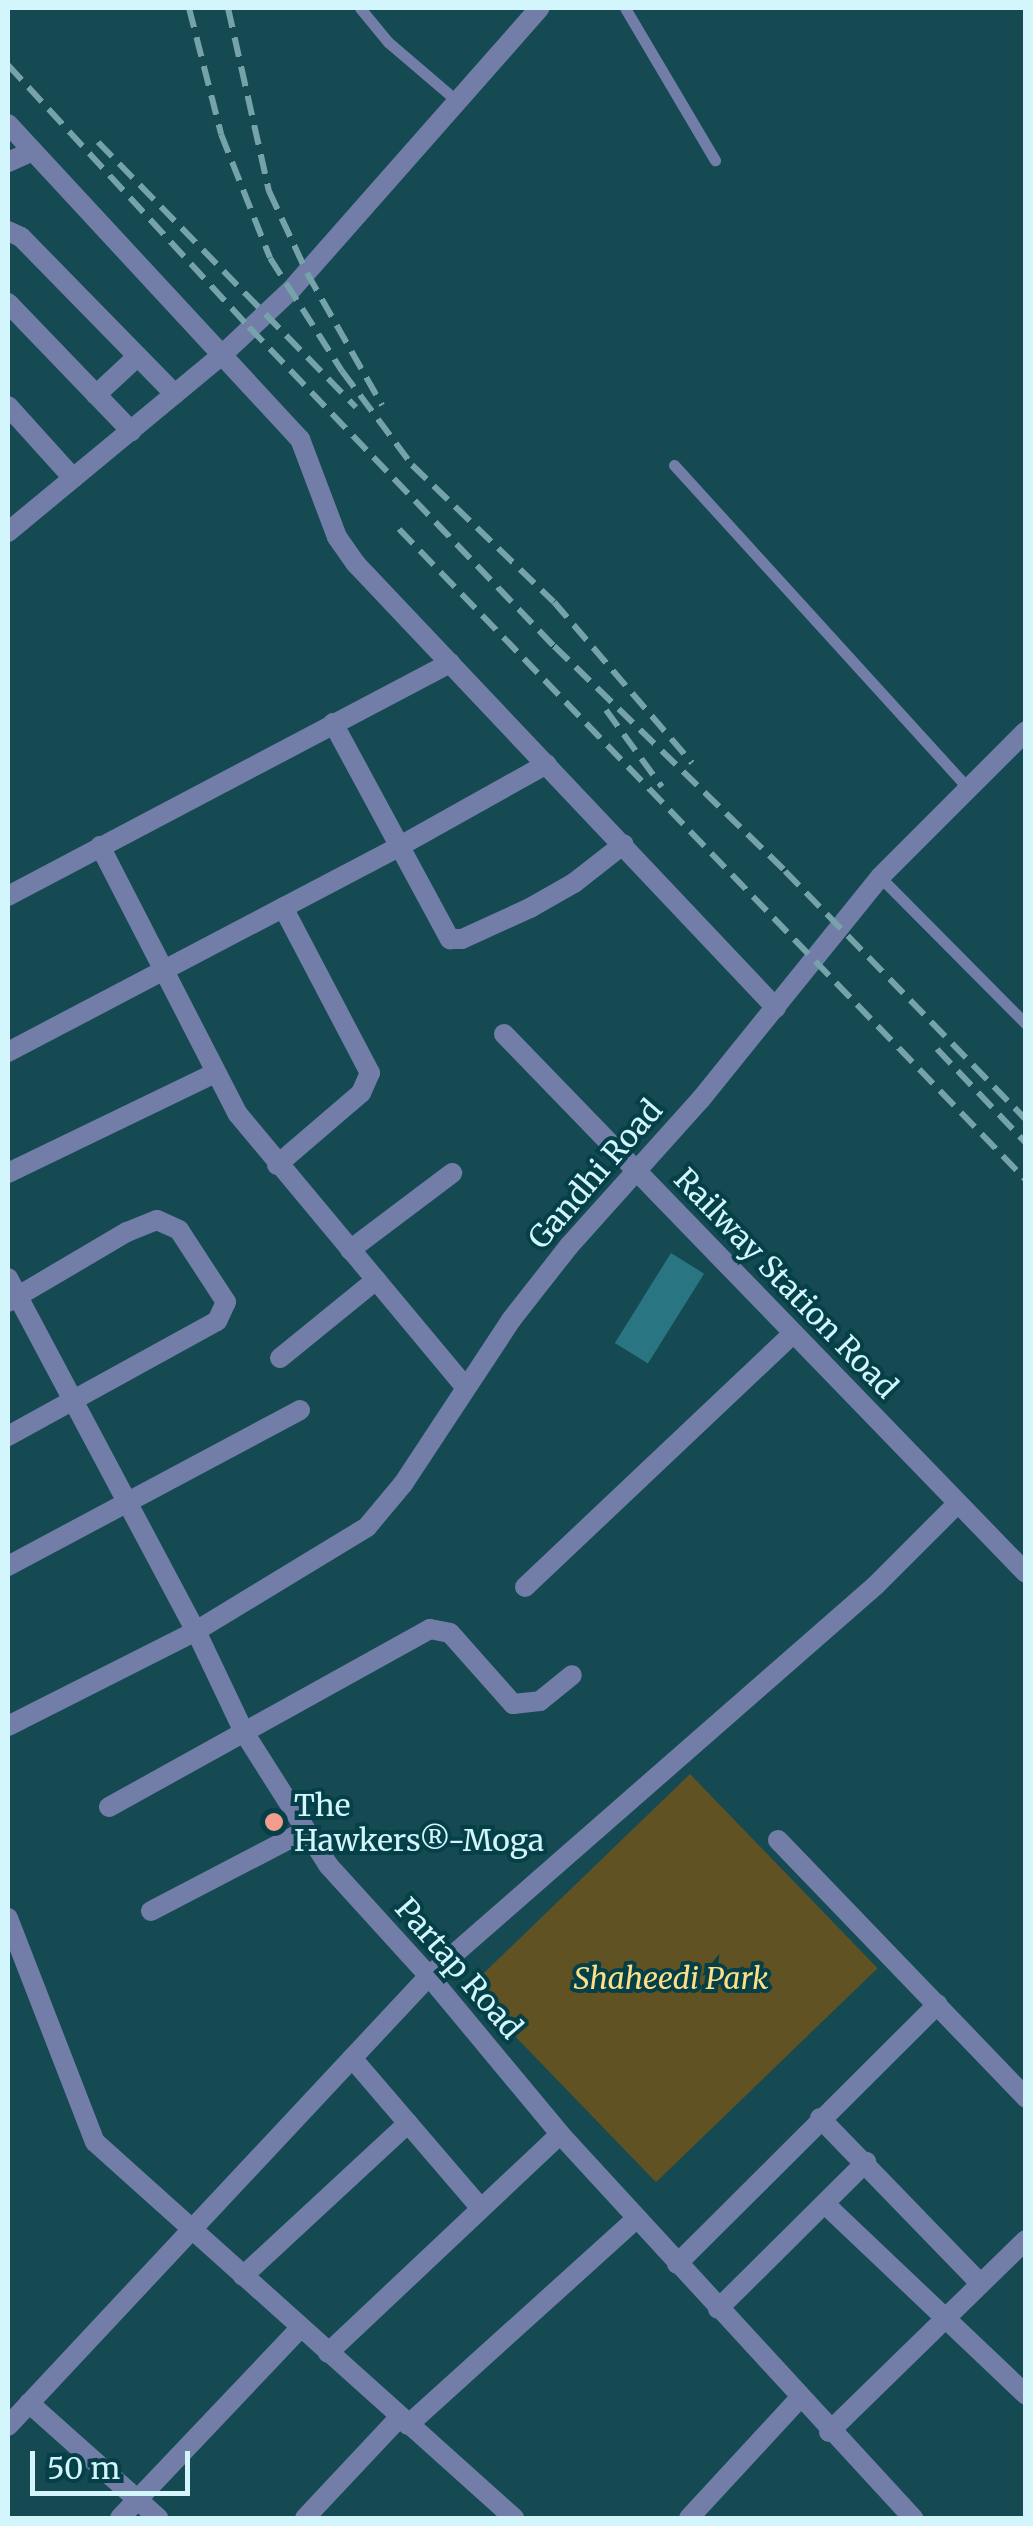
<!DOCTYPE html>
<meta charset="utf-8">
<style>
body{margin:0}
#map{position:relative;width:1033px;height:2526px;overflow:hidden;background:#154a53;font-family:Merriweather,serif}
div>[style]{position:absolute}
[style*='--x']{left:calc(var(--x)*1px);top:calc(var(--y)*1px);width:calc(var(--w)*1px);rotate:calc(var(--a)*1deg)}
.green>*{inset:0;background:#615223;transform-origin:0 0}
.building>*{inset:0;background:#2a7582;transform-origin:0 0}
.service>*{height:11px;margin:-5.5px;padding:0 5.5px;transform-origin:5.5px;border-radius:5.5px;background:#727ea7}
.minor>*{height:20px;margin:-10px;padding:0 10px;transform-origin:10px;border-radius:10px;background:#727ea7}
.tertiary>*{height:20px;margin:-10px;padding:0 10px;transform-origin:10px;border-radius:10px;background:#727ea7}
.rail>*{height:6px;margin-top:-3px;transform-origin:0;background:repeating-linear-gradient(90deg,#76a2aa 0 20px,transparent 0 30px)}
.dots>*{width:28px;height:28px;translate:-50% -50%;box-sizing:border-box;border:5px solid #053f48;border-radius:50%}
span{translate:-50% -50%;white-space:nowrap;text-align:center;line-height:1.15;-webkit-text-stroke:8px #053f48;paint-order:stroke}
.street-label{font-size:30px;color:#d3f6fd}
.poi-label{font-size:30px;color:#d3f6fd}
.left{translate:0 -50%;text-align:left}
.park-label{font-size:30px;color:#fddf87;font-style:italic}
.frame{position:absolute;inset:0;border:10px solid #d3f6fd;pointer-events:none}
.scale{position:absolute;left:30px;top:2451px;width:160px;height:45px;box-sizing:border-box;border:5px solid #d3f6fd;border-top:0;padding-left:12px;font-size:30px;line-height:35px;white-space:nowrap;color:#d3f6fd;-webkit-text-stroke:8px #053f48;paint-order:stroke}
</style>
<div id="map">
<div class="green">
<div style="left:690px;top:1774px;width:270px;height:308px;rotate:46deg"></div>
</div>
<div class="building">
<div style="left:671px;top:1253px;width:39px;height:106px;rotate:32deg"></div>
</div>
<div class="service">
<div style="--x:360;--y:8;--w:44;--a:50.5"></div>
<div style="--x:388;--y:42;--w:91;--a:40.5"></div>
<div style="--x:625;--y:8;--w:177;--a:59.4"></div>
<div style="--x:674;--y:465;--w:437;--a:47.7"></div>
<div style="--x:880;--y:877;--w:207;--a:45.2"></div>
</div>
<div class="minor">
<div style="--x:8;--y:124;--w:430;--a:47.2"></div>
<div style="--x:300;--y:439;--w:105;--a:69.3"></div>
<div style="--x:337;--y:537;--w:33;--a:55"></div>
<div style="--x:356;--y:564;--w:611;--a:46.59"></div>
<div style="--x:8;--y:162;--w:27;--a:-24"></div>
<div style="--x:8;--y:231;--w:14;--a:25"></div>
<div style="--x:21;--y:237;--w:220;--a:45.6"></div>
<div style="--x:8;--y:303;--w:178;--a:46.1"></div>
<div style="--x:96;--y:395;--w:57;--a:-42.9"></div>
<div style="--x:8;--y:406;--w:97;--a:47.9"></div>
<div style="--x:333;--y:723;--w:246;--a:61.6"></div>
<div style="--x:450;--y:939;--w:12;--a:0"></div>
<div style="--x:462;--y:939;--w:75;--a:-24.5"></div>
<div style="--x:530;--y:908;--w:51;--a:-29.6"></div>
<div style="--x:574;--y:883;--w:63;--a:-38"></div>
<div style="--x:100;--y:846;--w:300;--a:62.8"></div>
<div style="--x:237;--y:1113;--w:356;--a:50.2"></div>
<div style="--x:8;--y:896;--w:500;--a:-27.8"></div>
<div style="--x:504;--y:1034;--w:750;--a:45.92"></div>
<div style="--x:8;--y:1052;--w:443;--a:-27.7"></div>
<div style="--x:400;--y:846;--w:168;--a:-29.2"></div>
<div style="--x:277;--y:1165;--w:111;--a:-40.6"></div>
<div style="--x:361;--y:1093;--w:22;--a:-66"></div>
<div style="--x:370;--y:1073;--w:187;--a:-117.7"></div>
<div style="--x:8;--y:1173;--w:230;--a:-25.8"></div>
<div style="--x:350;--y:1250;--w:128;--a:-37"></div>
<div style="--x:8;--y:1302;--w:138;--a:-30.5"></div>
<div style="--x:127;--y:1232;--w:32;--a:-22"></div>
<div style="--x:157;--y:1220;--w:24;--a:24"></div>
<div style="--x:179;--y:1230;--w:86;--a:56.9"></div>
<div style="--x:226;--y:1302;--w:21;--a:115"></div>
<div style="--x:217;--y:1321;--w:239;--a:151.2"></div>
<div style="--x:280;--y:1358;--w:124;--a:-39.1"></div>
<div style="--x:8;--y:1566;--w:331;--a:-28.1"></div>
<div style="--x:525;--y:1587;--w:369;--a:-43.4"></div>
<div style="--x:8;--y:1726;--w:211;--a:-26.8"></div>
<div style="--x:109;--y:1807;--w:367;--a:-29"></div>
<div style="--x:430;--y:1629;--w:20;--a:11"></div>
<div style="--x:450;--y:1633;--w:95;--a:48.4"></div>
<div style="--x:513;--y:1704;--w:27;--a:-6"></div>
<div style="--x:540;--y:1701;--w:41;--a:-39.1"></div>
<div style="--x:778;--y:1840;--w:358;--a:46.1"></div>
<div style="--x:151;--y:1911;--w:174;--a:-27.5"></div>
<div style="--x:8;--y:1918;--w:240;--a:68.8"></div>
<div style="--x:95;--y:2142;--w:563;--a:41.9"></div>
<div style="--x:352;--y:2058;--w:195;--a:49.4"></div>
<div style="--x:820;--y:2118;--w:230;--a:45.9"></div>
<div style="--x:825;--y:2204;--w:277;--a:43.5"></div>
<div style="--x:677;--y:2264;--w:368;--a:-44.9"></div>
<div style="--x:243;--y:2276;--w:225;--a:-42.8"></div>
<div style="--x:718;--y:2309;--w:209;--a:-44.8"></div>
<div style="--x:328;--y:2353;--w:319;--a:-43.3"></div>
<div style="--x:29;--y:2403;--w:173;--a:41.7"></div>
<div style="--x:408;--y:2425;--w:307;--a:-42.1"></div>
<div style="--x:8;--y:2426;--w:616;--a:-46.91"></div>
<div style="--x:429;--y:1976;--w:592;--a:-41.17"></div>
<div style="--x:875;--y:1586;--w:117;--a:-45"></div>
<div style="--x:829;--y:2432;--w:275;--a:-44.3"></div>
<div style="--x:120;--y:2518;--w:262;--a:-46.5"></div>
<div style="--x:305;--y:2518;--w:139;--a:-46.8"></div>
<div style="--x:689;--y:2518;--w:162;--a:-47.3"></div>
</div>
<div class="tertiary">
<div style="--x:8;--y:532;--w:279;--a:-39.6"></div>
<div style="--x:223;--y:354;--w:93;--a:-43.3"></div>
<div style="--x:291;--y:290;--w:376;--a:-48.6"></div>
<div style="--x:8;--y:1278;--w:400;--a:62"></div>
<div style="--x:196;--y:1631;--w:114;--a:64.6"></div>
<div style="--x:245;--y:1734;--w:155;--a:57.6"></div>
<div style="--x:328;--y:1865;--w:150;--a:47.7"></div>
<div style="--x:429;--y:1976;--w:205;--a:50.3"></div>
<div style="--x:560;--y:2134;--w:522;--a:47.41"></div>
<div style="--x:196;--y:1631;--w:200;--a:-31.3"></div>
<div style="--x:367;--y:1527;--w:56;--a:-50.1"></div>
<div style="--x:403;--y:1484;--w:196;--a:-56.6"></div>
<div style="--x:511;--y:1320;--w:94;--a:-51.9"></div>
<div style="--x:569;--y:1246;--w:198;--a:-48.1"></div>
<div style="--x:701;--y:1099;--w:285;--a:-51.1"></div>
<div style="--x:880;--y:877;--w:206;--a:-45"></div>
</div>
<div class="rail">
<div style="--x:189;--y:8;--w:130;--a:75.7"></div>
<div style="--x:221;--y:134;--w:133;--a:68.4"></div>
<div style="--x:270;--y:258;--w:134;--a:57.5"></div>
<div style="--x:342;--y:371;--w:117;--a:53.3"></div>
<div style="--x:412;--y:465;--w:197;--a:44"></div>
<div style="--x:554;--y:602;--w:212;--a:49.4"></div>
<div style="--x:228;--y:8;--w:188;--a:77.4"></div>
<div style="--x:269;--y:191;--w:90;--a:65.1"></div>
<div style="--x:307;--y:273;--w:152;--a:60.4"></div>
<div style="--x:8;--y:65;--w:356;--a:47.4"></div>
<div style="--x:249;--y:327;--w:441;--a:46.3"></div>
<div style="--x:554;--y:646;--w:322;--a:44.2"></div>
<div style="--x:785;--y:871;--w:347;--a:45.9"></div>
<div style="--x:98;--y:142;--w:370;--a:45.8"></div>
<div style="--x:399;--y:529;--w:904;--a:46.08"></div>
<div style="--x:606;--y:710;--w:95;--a:54"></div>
<div style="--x:937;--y:1049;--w:129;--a:46.6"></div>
</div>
<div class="dots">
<div style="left:274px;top:1822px;background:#f49d8c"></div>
</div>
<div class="street-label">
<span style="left:595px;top:1174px;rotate:-49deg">Gandhi Road</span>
<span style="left:786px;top:1283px;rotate:46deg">Railway Station Road</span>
<span style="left:459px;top:1968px;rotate:49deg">Partap Road</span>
</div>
<div class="poi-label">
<span class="left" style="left:294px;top:1822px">The<br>Hawkers®-Moga</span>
</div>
<div class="park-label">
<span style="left:671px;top:1978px">Shaheedi Park</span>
</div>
<div class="frame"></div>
<div class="scale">50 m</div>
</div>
